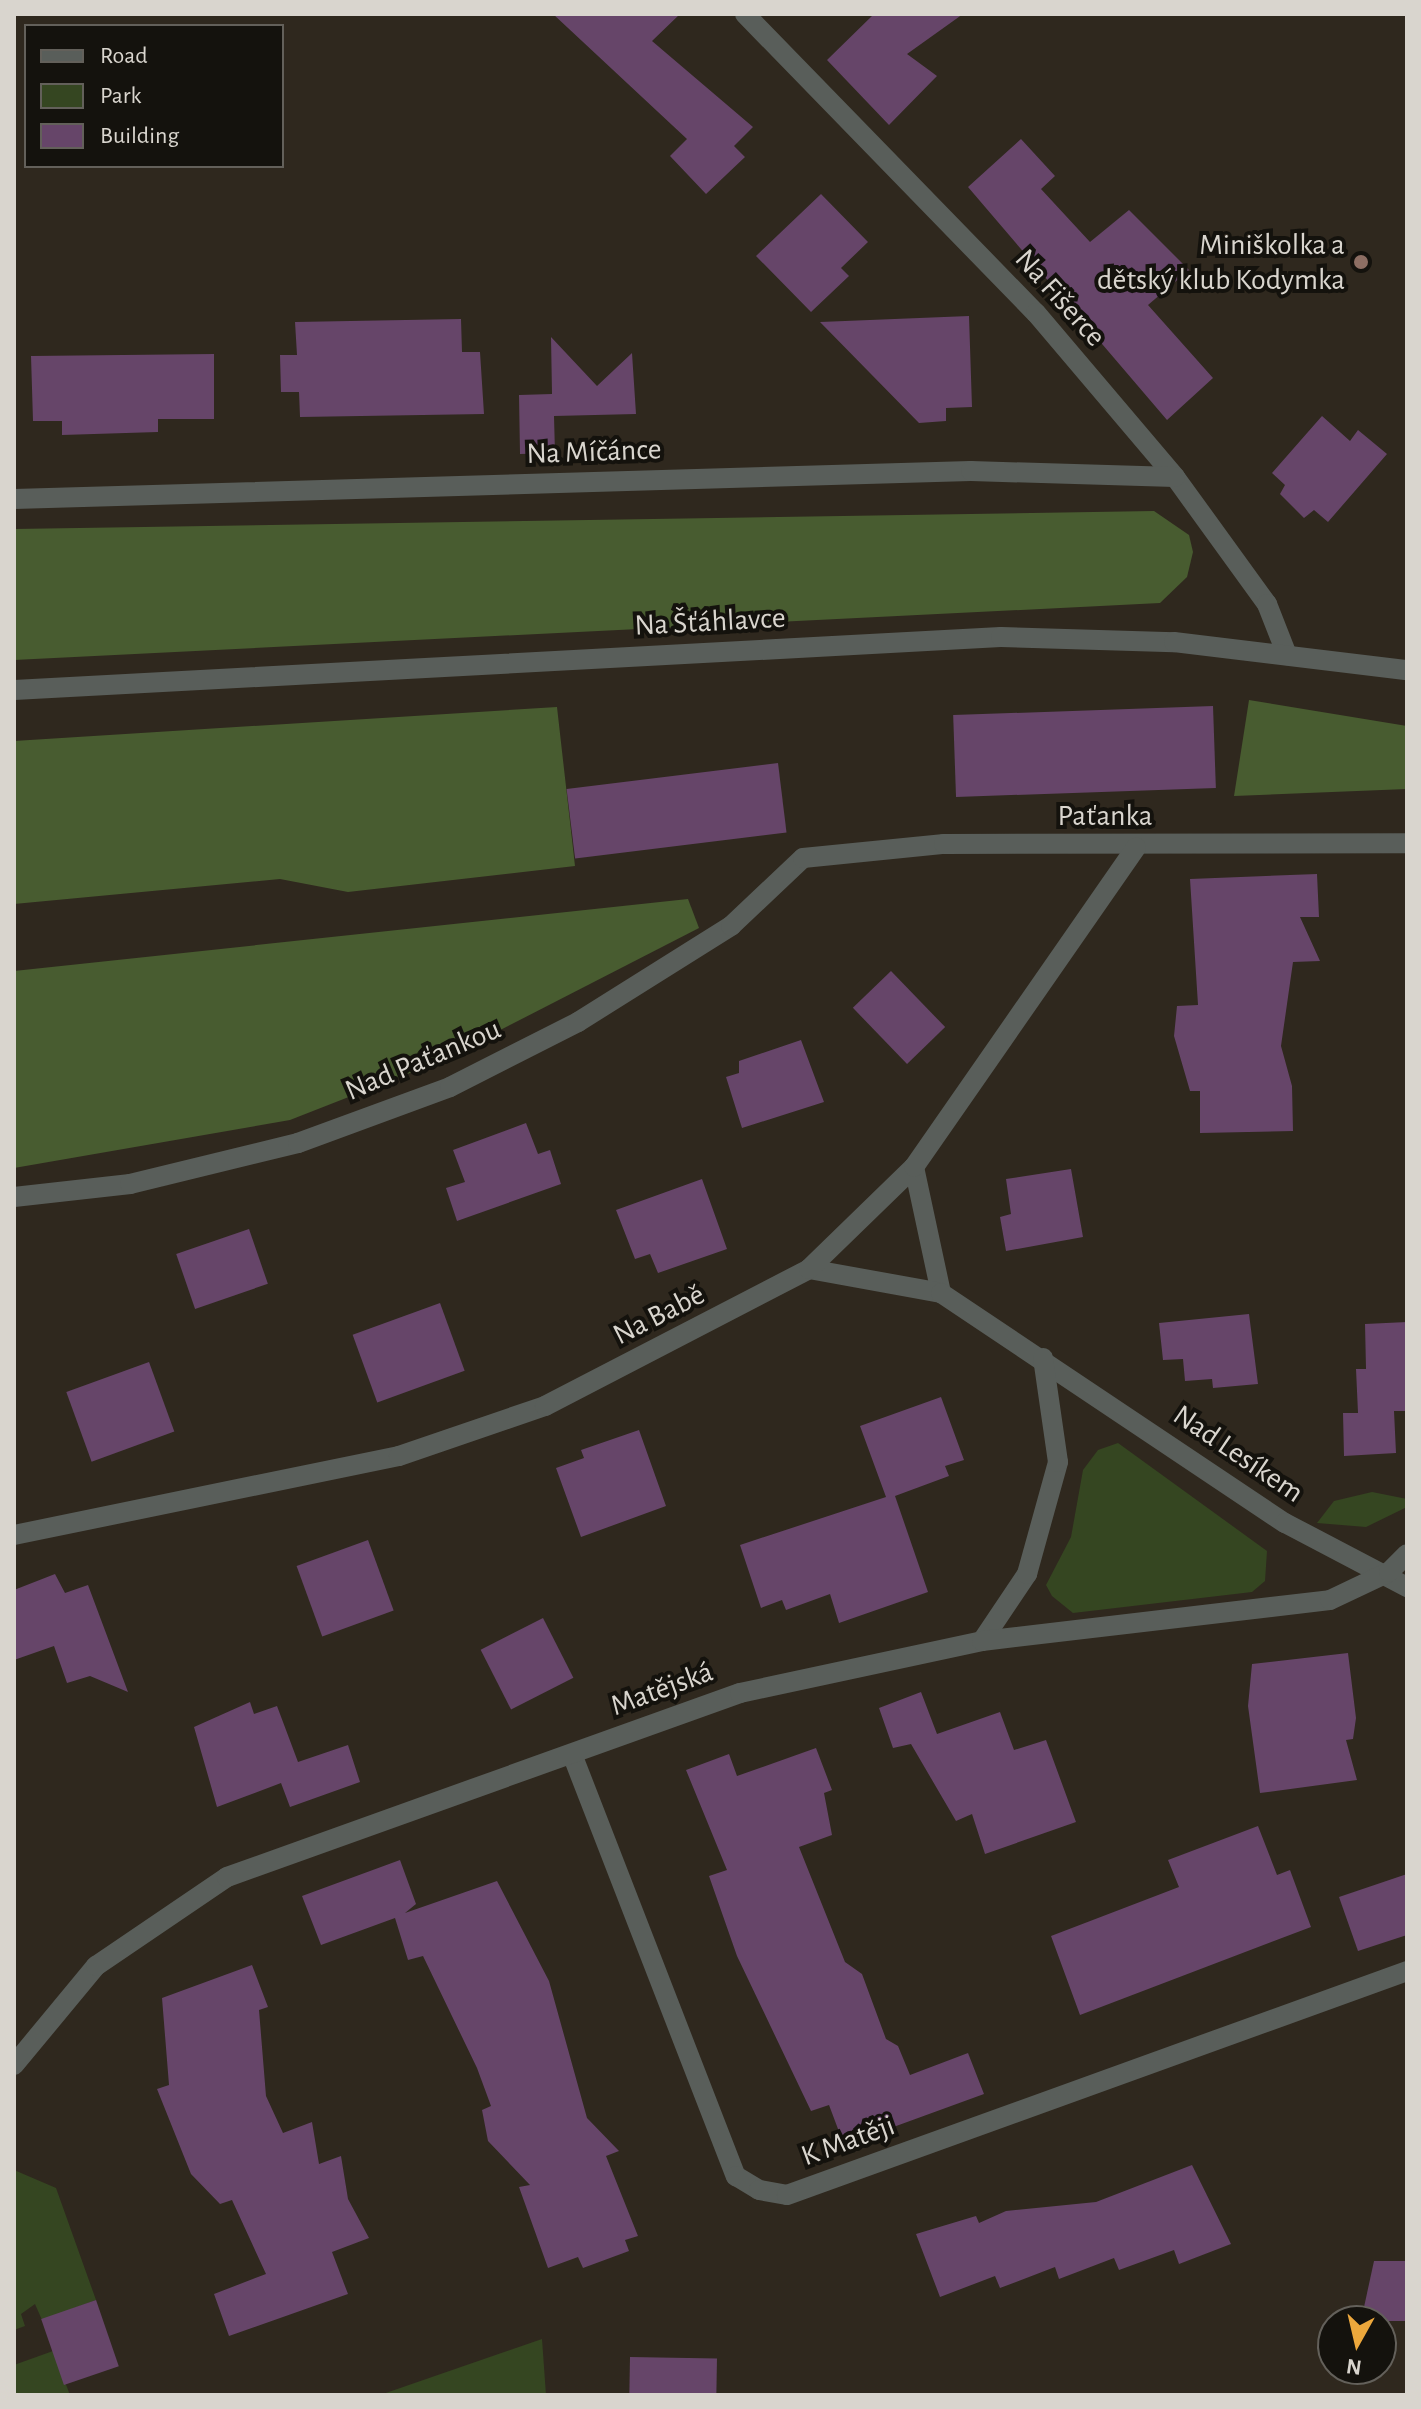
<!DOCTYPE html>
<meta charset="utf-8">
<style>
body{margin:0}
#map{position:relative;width:1421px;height:2409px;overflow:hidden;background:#2f281e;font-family:"Alegreya Sans",sans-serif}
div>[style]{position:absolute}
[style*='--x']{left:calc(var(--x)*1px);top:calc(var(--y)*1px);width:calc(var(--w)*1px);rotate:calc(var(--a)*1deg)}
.green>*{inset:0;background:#354621}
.forest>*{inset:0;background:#485c30}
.building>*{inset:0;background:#664569;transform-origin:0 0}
.minor>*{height:20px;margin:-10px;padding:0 10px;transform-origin:10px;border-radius:10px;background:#595e5a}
.dots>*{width:22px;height:22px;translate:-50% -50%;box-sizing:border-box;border:4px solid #14120d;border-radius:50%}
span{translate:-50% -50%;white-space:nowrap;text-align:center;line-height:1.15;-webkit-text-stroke:8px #14120d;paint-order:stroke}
.poi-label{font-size:30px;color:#d9d5ce}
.right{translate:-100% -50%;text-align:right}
.street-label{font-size:30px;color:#d9d5ce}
.frame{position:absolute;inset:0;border:16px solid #d9d5ce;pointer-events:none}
.legend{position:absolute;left:24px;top:24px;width:260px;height:144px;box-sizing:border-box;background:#14120d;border:2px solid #63605a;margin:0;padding:10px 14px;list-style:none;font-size:24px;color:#d9d5ce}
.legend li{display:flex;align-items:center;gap:16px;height:40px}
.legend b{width:40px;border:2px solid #63605a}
.north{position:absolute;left:1317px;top:2305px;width:80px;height:80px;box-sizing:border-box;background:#14120d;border:2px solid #63605a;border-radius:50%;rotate:188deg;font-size:22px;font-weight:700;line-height:32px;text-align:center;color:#d9d5ce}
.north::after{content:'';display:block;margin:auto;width:28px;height:36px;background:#eda83c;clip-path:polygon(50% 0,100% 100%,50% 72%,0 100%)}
</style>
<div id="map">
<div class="green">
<div style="clip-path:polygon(1118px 1443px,1267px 1551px,1265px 1581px,1252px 1592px,1073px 1613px,1052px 1596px,1046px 1585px,1071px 1537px,1083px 1470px,1098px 1450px)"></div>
<div style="clip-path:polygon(1372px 1492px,1407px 1499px,1407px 1507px,1366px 1527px,1317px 1523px,1334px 1501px)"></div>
<div style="clip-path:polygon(14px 2170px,56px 2188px,96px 2300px,42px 2320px,35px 2304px,21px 2314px,25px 2326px,14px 2330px)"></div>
<div style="clip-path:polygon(542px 2339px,546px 2395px,380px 2395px)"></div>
<div style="clip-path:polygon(53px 2351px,70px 2395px,14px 2395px,14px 2365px)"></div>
</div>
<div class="forest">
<div style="clip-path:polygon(1154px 511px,1189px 535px,1193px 552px,1187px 577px,1160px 603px,14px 660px,14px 529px)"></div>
<div style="clip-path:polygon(1249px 700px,1407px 726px,1407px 789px,1234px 796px)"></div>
<div style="clip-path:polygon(557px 707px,575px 866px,348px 892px,280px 879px,14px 904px,14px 741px)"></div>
<div style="clip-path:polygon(688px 899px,699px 928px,438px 1062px,290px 1120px,14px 1168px,14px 971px)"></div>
</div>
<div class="building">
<div style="clip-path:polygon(553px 14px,680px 14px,652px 41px,753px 127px,734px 146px,745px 157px,706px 194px,670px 156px,687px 139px)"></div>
<div style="clip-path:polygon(874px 14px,963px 14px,907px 54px,937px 76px,889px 125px,827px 60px)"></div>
<div style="clip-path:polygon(1021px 139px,1055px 176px,1041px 189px,1090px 242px,1129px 210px,1189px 270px,1148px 305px,1213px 378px,1167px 420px,968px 187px)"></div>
<div style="clip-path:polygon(821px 194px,868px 242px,841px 268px,849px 276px,811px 312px,756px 256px)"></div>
<div style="clip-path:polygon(969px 316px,972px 407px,946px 408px,946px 421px,919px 423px,820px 322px)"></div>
<div style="clip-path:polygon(461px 319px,462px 352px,480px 352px,484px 414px,300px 417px,299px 392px,281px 392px,280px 355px,297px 355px,295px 322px)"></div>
<div style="clip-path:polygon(551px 337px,597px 386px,632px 353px,636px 414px,554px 416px,555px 453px,520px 454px,519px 395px,552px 394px)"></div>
<div style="clip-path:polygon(214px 354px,214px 419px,158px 419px,158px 432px,62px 435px,62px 421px,33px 421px,31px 356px)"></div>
<div style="clip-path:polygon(1322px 416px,1350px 441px,1358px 430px,1387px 454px,1328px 522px,1314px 510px,1304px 518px,1280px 494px,1285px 485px,1272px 473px)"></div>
<div style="left:1213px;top:706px;width:82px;height:260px;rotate:88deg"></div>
<div style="left:778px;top:763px;width:70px;height:213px;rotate:83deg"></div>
<div style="clip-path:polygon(1317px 874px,1319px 917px,1300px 917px,1320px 961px,1293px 962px,1281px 1046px,1292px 1086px,1293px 1131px,1200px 1133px,1200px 1091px,1190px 1091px,1174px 1036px,1177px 1006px,1198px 1005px,1190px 879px)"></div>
<div style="left:891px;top:971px;width:78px;height:53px;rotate:46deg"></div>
<div style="clip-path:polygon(801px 1040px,824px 1102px,742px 1128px,726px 1077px,739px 1073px,739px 1061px)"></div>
<div style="clip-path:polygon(526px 1123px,538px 1154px,550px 1150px,561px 1184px,457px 1221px,446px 1188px,465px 1182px,453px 1150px)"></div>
<div style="clip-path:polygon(1071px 1169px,1083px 1237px,1006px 1251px,1000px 1217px,1011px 1214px,1006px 1179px)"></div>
<div style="clip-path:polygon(702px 1179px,727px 1249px,658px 1273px,650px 1254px,635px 1259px,616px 1210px)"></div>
<div style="left:249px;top:1229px;width:58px;height:77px;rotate:71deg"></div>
<div style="left:440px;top:1303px;width:72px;height:93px;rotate:70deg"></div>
<div style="clip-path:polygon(1249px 1314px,1258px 1384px,1213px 1388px,1212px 1379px,1185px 1381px,1183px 1359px,1163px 1360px,1159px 1323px)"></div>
<div style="clip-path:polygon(1407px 1322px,1407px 1411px,1394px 1411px,1396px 1453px,1344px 1456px,1343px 1413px,1358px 1413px,1356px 1369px,1366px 1369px,1365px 1324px)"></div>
<div style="left:149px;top:1362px;width:74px;height:88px;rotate:70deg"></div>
<div style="clip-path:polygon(941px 1397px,964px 1460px,945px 1466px,949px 1476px,895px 1496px,928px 1592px,839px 1623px,830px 1594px,786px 1610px,782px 1600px,761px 1608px,740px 1545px,886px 1497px,860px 1426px)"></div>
<div style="clip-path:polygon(639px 1430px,666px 1506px,581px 1537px,556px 1468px,584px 1458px,581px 1450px)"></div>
<div style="left:368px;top:1540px;width:75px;height:76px;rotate:70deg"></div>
<div style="clip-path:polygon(55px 1574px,65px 1593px,88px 1585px,128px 1692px,90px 1676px,67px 1683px,54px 1646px,14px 1660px,14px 1590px)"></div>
<div style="left:543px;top:1618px;width:67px;height:70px;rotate:63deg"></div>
<div style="clip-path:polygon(1348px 1653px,1356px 1718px,1353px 1739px,1346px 1740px,1357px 1780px,1260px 1793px,1248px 1706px,1252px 1664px)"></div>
<div style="clip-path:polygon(921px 1692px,937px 1734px,1000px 1712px,1014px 1750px,1046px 1740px,1076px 1822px,985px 1854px,972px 1814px,956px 1821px,911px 1744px,893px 1748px,879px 1708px)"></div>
<div style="clip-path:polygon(250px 1702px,254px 1714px,277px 1706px,298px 1762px,348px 1745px,360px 1782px,290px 1807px,281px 1783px,217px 1807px,194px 1727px)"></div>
<div style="clip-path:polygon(816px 1748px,832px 1790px,824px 1793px,832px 1835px,799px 1847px,845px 1962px,862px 1974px,886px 2039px,898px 2046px,910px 2075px,968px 2053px,984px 2094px,844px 2145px,829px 2105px,811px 2111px,737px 1956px,709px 1876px,727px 1870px,686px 1770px,729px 1754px,737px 1776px)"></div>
<div style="clip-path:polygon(1258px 1826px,1277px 1875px,1290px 1870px,1311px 1927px,1080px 2015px,1051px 1936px,1179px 1887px,1168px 1860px)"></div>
<div style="clip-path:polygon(400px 1860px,416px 1904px,405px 1913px,497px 1881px,549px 1981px,587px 2118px,619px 2151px,606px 2156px,638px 2236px,625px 2240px,629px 2251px,583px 2268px,578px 2257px,548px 2268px,519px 2187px,530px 2185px,488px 2141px,482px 2110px,491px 2106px,477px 2068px,423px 1956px,408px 1960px,395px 1918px,321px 1945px,302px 1896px)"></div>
<div style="clip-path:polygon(1407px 1874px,1407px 1935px,1358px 1951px,1339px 1897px)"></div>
<div style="clip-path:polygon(252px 1965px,268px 2007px,259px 2010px,266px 2096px,283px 2133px,312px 2122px,319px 2164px,341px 2156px,348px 2199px,369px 2238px,332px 2252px,348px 2294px,229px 2336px,214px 2294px,266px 2274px,232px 2200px,220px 2204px,191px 2174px,157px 2089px,169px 2085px,162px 1998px)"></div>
<div style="clip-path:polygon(1192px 2165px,1231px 2244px,1179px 2264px,1174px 2250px,1119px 2270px,1114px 2258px,1059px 2279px,1055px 2267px,1000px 2288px,995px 2276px,940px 2297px,916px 2234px,976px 2216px,979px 2223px,1006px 2211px,1096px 2202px)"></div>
<div style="clip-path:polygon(1374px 2261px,1407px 2261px,1407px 2321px,1361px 2321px)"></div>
<div style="left:96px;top:2300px;width:70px;height:58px;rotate:71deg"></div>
<div style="left:630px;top:2357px;width:87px;height:38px;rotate:1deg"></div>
</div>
<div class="minor">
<div style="--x:745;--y:14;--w:417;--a:45.8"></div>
<div style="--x:1036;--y:313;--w:215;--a:49.7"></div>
<div style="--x:1175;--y:477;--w:157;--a:54.1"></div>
<div style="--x:1267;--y:604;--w:55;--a:68.6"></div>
<div style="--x:14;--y:499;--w:957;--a:-1.68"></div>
<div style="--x:971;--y:471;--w:204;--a:1.7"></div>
<div style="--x:14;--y:690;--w:988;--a:-3.07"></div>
<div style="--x:1001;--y:637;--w:173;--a:1.7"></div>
<div style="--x:1174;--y:642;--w:235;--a:6.9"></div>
<div style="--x:914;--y:1167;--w:129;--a:77.9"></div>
<div style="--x:14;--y:1197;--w:117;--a:-6.4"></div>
<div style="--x:130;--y:1184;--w:173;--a:-13.7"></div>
<div style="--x:298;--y:1143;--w:162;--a:-20.2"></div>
<div style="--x:450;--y:1087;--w:144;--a:-26.9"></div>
<div style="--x:578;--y:1022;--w:181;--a:-32.1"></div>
<div style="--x:731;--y:926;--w:99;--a:-43.4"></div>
<div style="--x:803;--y:858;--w:142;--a:-5.7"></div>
<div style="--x:944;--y:844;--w:463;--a:-0.1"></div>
<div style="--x:809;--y:1269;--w:134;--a:10.3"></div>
<div style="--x:941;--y:1293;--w:414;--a:33.8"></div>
<div style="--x:1285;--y:1523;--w:138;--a:27.7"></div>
<div style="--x:14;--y:1535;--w:393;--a:-11.6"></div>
<div style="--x:399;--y:1456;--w:154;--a:-18.9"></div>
<div style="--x:545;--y:1406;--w:297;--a:-27.4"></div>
<div style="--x:809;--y:1269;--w:146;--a:-44.2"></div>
<div style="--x:914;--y:1167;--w:389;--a:-55.2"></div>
<div style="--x:982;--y:1641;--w:81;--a:-56.1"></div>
<div style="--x:1027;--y:1574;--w:116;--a:-74.5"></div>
<div style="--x:1058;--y:1462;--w:105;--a:-98.2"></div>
<div style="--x:572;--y:1754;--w:453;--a:68.8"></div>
<div style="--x:736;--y:2176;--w:27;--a:31"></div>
<div style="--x:759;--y:2190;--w:28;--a:10"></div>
<div style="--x:787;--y:2195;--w:659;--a:-19.86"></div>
<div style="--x:14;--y:2065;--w:129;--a:-50.4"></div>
<div style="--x:96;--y:1966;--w:158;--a:-34.2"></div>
<div style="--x:227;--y:1877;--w:545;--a:-19.73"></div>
<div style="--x:740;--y:1693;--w:248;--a:-12.1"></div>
<div style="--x:982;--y:1641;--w:350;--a:-6.7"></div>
<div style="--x:1330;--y:1600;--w:65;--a:-25.4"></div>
<div style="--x:1389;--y:1572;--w:25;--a:-45"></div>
</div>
<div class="dots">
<div style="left:1361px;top:262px;background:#8d6e63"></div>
</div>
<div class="poi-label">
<span class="right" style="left:1345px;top:262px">Miniškolka a<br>dětský klub Kodymka</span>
</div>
<div class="street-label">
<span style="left:1060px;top:298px;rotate:48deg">Na Fišerce</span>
<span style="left:594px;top:452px;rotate:-2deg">Na Míčánce</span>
<span style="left:710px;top:622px;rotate:-3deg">Na Šťáhlavce</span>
<span style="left:1105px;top:816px">Paťanka</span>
<span style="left:423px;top:1060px;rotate:-23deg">Nad Paťankou</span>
<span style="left:659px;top:1315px;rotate:-27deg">Na Babě</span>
<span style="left:1238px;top:1454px;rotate:34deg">Nad Lesíkem</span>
<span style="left:662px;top:1689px;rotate:-20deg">Matějská</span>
<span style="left:848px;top:2141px;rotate:-20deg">K Matěji</span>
</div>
<div class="frame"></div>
<ul class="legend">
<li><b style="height:10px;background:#595e5a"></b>Road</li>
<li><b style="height:22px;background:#354621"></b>Park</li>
<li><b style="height:22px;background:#664569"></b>Building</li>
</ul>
<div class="north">N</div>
</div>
